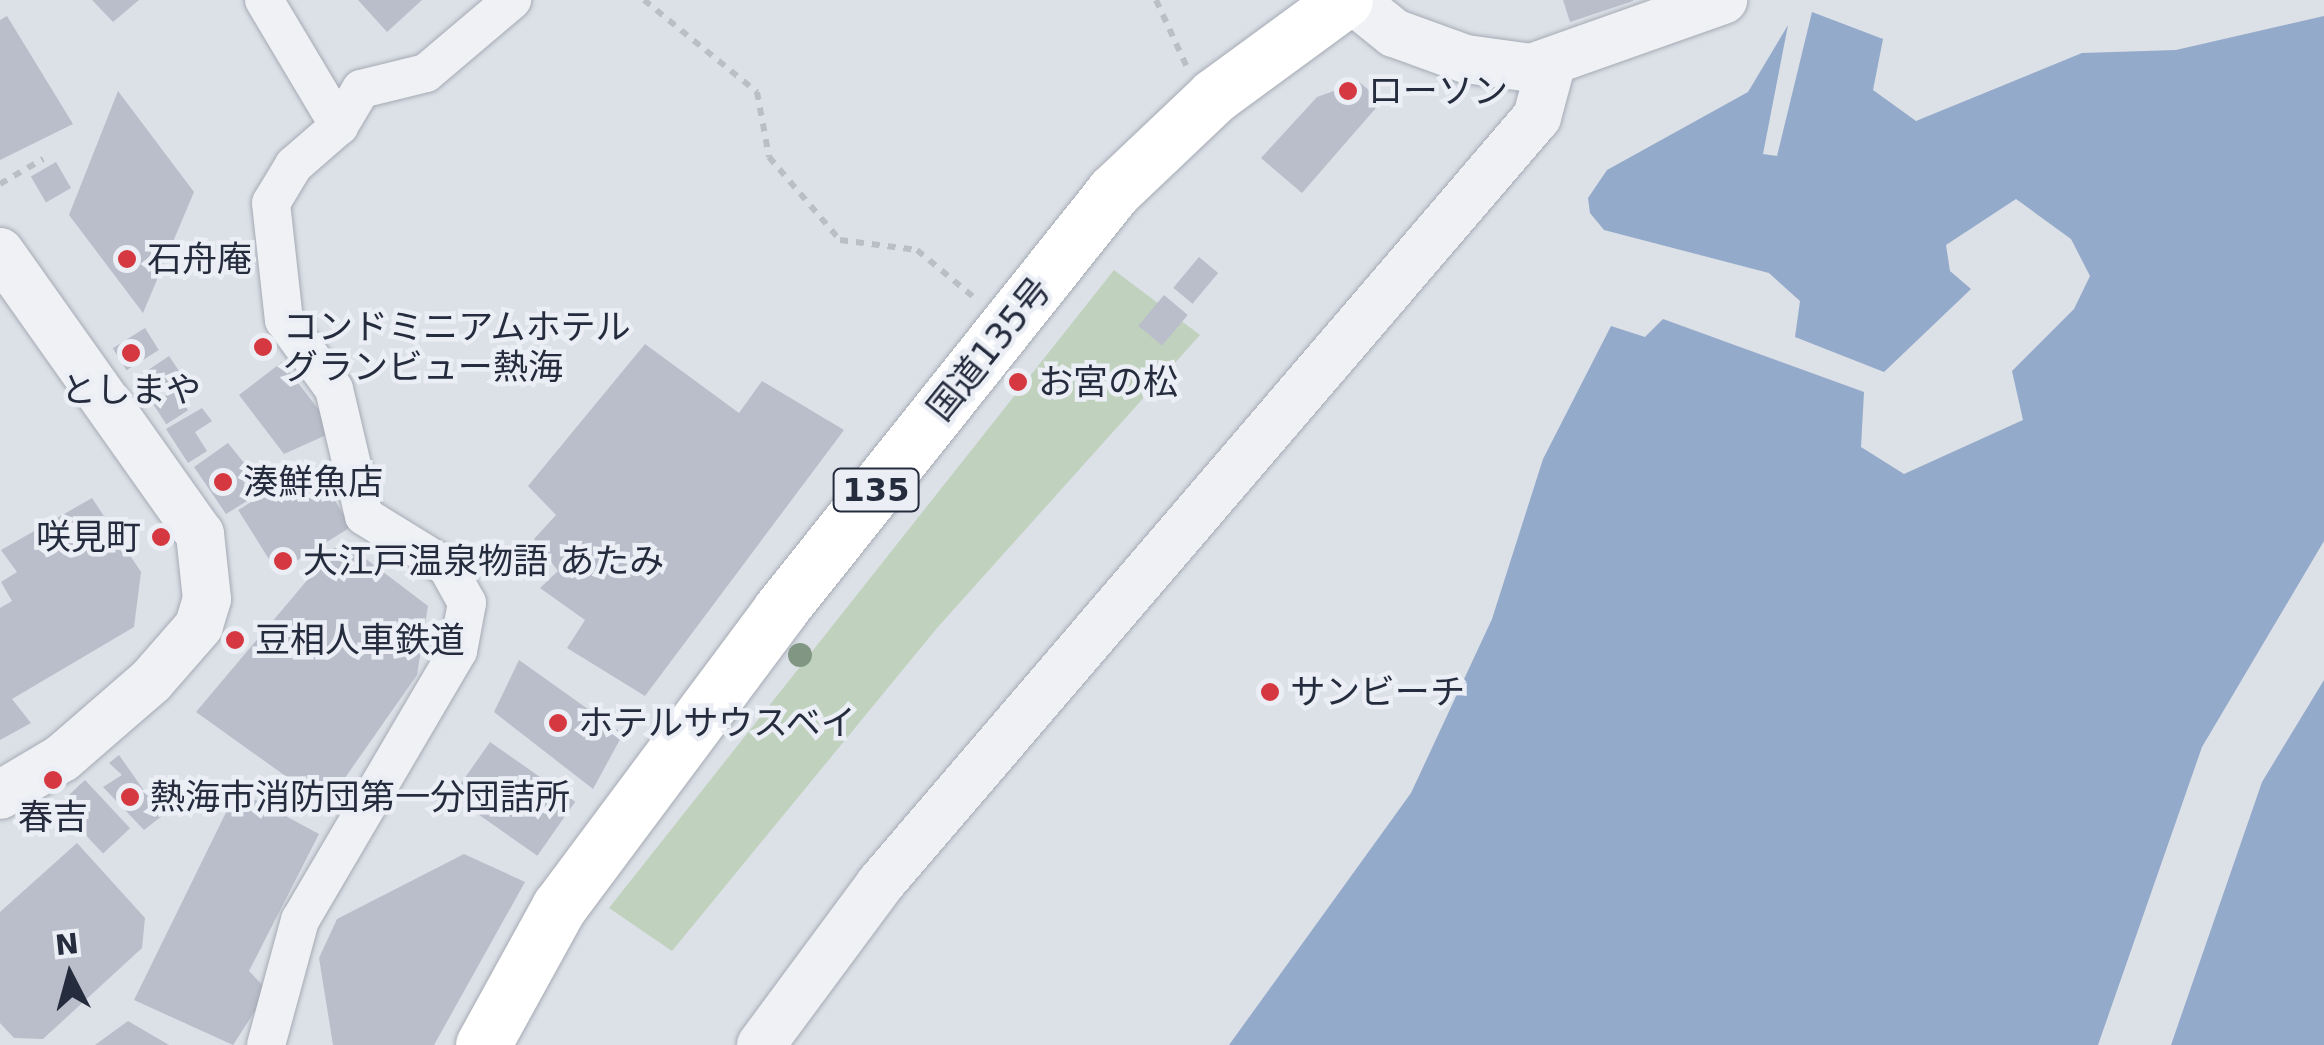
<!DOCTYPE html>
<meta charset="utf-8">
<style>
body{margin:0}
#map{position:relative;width:2324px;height:1045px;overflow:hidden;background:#dce0e7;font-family:"DejaVu Sans","Noto Sans JP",sans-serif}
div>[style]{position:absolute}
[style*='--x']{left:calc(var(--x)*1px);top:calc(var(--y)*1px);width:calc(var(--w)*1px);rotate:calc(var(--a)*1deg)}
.green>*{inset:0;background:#c0d2bd}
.water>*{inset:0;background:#94aaca}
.pier>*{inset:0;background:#dce0e7}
.building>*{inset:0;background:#b9beca;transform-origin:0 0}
.path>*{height:6px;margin-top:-3px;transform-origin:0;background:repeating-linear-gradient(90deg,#babec5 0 8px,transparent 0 16px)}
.roads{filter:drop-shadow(0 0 2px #a5aab4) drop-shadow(0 0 2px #a5aab4)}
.minor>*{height:38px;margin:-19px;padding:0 19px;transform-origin:19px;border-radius:19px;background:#eff1f5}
.tertiary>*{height:48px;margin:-24px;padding:0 24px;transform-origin:24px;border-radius:24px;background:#eff1f5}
.trunk>*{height:55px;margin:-27.5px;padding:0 27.5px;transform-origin:27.5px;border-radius:27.5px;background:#fff}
.trees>*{width:24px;height:24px;margin:-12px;border-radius:50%;background:#819783}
.dots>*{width:28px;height:28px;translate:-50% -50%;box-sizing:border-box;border:5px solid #ebeff5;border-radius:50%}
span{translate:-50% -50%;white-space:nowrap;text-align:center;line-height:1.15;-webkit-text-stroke:9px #ebeff5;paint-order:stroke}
.shield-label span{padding:2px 8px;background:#ebeff5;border:2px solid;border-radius:8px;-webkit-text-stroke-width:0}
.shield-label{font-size:32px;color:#252c3e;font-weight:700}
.poi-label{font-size:35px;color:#252c3e}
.left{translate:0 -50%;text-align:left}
.right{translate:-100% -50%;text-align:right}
.street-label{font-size:35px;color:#252c3e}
.north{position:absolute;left:20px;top:925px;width:100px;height:100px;-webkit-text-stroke:8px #ebeff5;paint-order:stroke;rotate:354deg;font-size:28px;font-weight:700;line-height:40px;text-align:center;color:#252c3e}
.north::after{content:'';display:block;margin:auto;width:35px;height:45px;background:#252c3e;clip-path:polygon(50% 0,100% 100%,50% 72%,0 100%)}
</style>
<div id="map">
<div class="green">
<div style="clip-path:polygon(1114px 270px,1200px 335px,937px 628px,672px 951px,609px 908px)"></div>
</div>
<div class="water">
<div style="clip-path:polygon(1812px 12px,1883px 39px,1873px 90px,1916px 121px,2082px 53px,2176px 50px,2324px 16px,2324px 1045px,1229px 1045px,1411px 793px,1492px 619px,1543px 459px,1611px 326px,1645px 337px,1663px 319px,1864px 392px,1861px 447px,1904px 474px,2023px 420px,2012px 371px,2074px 309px,2090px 276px,2071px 239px,2016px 199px,1946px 245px,1950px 271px,1971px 289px,1884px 372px,1795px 337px,1800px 301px,1769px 273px,1604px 230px,1590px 213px,1588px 198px,1607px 170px,1748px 92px,1788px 25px,1763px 154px,1777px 156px)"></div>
</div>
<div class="pier">
<div style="clip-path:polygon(2324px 541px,2324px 680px,2262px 782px,2171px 1045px,2098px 1045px,2202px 747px)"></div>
</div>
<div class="building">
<div style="clip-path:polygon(92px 0,139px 0,113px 22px)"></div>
<div style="clip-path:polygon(358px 0,422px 0,387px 32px)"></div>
<div style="clip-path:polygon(1563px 0,1633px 0,1633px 1px,1570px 22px)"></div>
<div style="clip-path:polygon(7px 16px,73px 124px,0 160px,0 20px)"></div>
<div style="clip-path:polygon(1359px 82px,1382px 101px,1302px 193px,1261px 158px,1317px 97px)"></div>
<div style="clip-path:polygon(118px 91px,194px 192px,143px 313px,69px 215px)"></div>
<div style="left:56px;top:162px;width:30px;height:29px;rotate:60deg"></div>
<div style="left:1199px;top:257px;width:25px;height:40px;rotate:40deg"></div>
<div style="left:1164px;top:295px;width:31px;height:40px;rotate:40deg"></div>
<div style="left:145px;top:328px;width:26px;height:38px;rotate:58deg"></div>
<div style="clip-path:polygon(645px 344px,739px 413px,762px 381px,844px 430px,645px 696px,567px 648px,585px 620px,540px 588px,558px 571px,534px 539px,556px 515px,528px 486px)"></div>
<div style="left:169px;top:356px;width:25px;height:43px;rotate:56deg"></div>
<div style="clip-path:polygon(282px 362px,335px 431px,284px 454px,239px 395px)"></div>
<div style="left:175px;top:390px;width:24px;height:26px;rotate:57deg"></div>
<div style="clip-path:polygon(202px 408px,212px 421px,195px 432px,207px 451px,188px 463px,166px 429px)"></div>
<div style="clip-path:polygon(228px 443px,253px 474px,243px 481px,255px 496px,226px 514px,194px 467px)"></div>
<div style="left:312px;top:464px;width:74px;height:87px;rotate:58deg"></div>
<div style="clip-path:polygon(92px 498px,141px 572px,134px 627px,12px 699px,31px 723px,0 740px,0 608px,12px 601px,1px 582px,17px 572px,1px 550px)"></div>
<div style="clip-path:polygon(341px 540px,428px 606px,417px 675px,326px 805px,196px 712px)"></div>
<div style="clip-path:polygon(519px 660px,623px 734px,593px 789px,494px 712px)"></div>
<div style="left:490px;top:742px;width:104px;height:66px;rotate:35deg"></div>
<div style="clip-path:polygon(119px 755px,162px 816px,144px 830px,103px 787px,122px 775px,109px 763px)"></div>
<div style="left:85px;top:780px;width:66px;height:37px;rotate:47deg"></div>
<div style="clip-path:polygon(237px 790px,319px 834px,249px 971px,268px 991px,233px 1045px,134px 1000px)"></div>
<div style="clip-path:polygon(77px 843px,145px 918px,142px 948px,43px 1039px,14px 1038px,0 1023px,0 912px)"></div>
<div style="clip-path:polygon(464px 854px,525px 882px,434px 1045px,333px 1045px,319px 958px,337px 919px)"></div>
<div style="clip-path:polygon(128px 1021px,169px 1045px,95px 1045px)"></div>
</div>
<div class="path">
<div style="--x:644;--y:0;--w:146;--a:39.2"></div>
<div style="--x:757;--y:92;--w:66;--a:79.5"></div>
<div style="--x:769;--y:157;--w:109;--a:49.5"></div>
<div style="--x:840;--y:240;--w:78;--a:7.4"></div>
<div style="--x:917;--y:250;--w:77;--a:39.7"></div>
<div style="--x:1156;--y:0;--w:74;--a:65.2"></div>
<div style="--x:0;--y:184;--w:50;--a:-30.2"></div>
</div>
<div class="roads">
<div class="minor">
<div style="--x:264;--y:0;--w:147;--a:59.2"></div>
<div style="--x:339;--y:126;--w:60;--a:139.1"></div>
<div style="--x:294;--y:165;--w:44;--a:121.2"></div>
<div style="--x:271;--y:203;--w:118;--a:83.7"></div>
<div style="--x:284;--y:320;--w:85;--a:54.1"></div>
<div style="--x:334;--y:389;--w:130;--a:76.7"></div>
<div style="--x:364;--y:516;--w:97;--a:31.6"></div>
<div style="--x:447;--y:567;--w:41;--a:60.9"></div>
<div style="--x:467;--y:603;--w:49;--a:100.6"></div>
<div style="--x:458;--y:651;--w:312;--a:120.4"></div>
<div style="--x:300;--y:920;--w:130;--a:105.2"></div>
<div style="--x:339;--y:126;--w:43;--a:-59.3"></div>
<div style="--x:361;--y:89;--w:67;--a:-13.8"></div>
<div style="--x:426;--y:73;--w:113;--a:-40.3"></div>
</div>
<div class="tertiary">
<div style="--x:1353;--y:0;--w:53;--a:38.8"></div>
<div style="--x:1394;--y:33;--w:77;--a:19.9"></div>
<div style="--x:1466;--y:59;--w:66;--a:7.9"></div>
<div style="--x:1531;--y:68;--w:204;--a:-19.5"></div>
<div style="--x:0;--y:252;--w:346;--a:54.7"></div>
<div style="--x:200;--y:534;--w:65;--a:83.9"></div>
<div style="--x:207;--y:599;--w:28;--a:107"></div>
<div style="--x:199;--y:626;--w:73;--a:131.1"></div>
<div style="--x:151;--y:681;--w:118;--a:139.1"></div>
<div style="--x:62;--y:758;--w:72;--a:149.2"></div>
<div style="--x:761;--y:1045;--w:200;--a:-53.5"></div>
<div style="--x:880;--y:884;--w:1010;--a:-49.42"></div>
<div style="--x:1537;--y:117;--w:54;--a:-74.9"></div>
</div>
<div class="trunk">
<div style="--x:483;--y:1045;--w:158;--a:-61.2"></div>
<div style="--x:559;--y:907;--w:370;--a:-53.3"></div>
<div style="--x:780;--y:610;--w:536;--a:-51.44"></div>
<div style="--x:1114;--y:191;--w:138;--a:-43.5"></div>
<div style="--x:1214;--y:96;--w:162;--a:-36.2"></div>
</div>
</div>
<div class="trees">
<div style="left:800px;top:655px"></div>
</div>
<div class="dots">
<div style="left:1348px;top:91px;background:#d63841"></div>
<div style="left:127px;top:259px;background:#d63841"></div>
<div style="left:263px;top:347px;background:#d63841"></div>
<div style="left:131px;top:353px;background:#d63841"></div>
<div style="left:1018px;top:382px;background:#d63841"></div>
<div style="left:223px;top:482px;background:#d63841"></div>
<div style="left:161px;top:537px;background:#d63841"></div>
<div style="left:283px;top:561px;background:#d63841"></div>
<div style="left:235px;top:640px;background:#d63841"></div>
<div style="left:1270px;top:692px;background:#d63841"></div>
<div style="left:558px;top:723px;background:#d63841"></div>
<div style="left:53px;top:780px;background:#d63841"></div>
<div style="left:130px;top:797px;background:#d63841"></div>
</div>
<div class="shield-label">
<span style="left:876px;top:490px">135</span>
</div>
<div class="poi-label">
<span class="left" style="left:1368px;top:91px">ローソン</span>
<span class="left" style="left:147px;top:259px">石舟庵</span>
<span class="left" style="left:283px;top:347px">コンドミニアムホテル<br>グランビュー熱海</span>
<span class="left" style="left:1038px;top:382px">お宮の松</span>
<span style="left:131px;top:390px">としまや</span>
<span class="left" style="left:243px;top:482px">湊鮮魚店</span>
<span class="right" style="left:141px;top:537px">咲見町</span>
<span class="left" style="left:303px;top:561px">大江戸温泉物語 あたみ</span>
<span class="left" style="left:255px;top:640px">豆相人車鉄道</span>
<span class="left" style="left:1290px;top:692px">サンビーチ</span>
<span class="left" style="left:578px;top:723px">ホテルサウスベイ</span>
<span class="left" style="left:150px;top:797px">熱海市消防団第一分団詰所</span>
<span style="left:53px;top:817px">春吉</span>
</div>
<div class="street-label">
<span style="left:989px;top:349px;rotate:-51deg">国道135号</span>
</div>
<div class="north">N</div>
</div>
